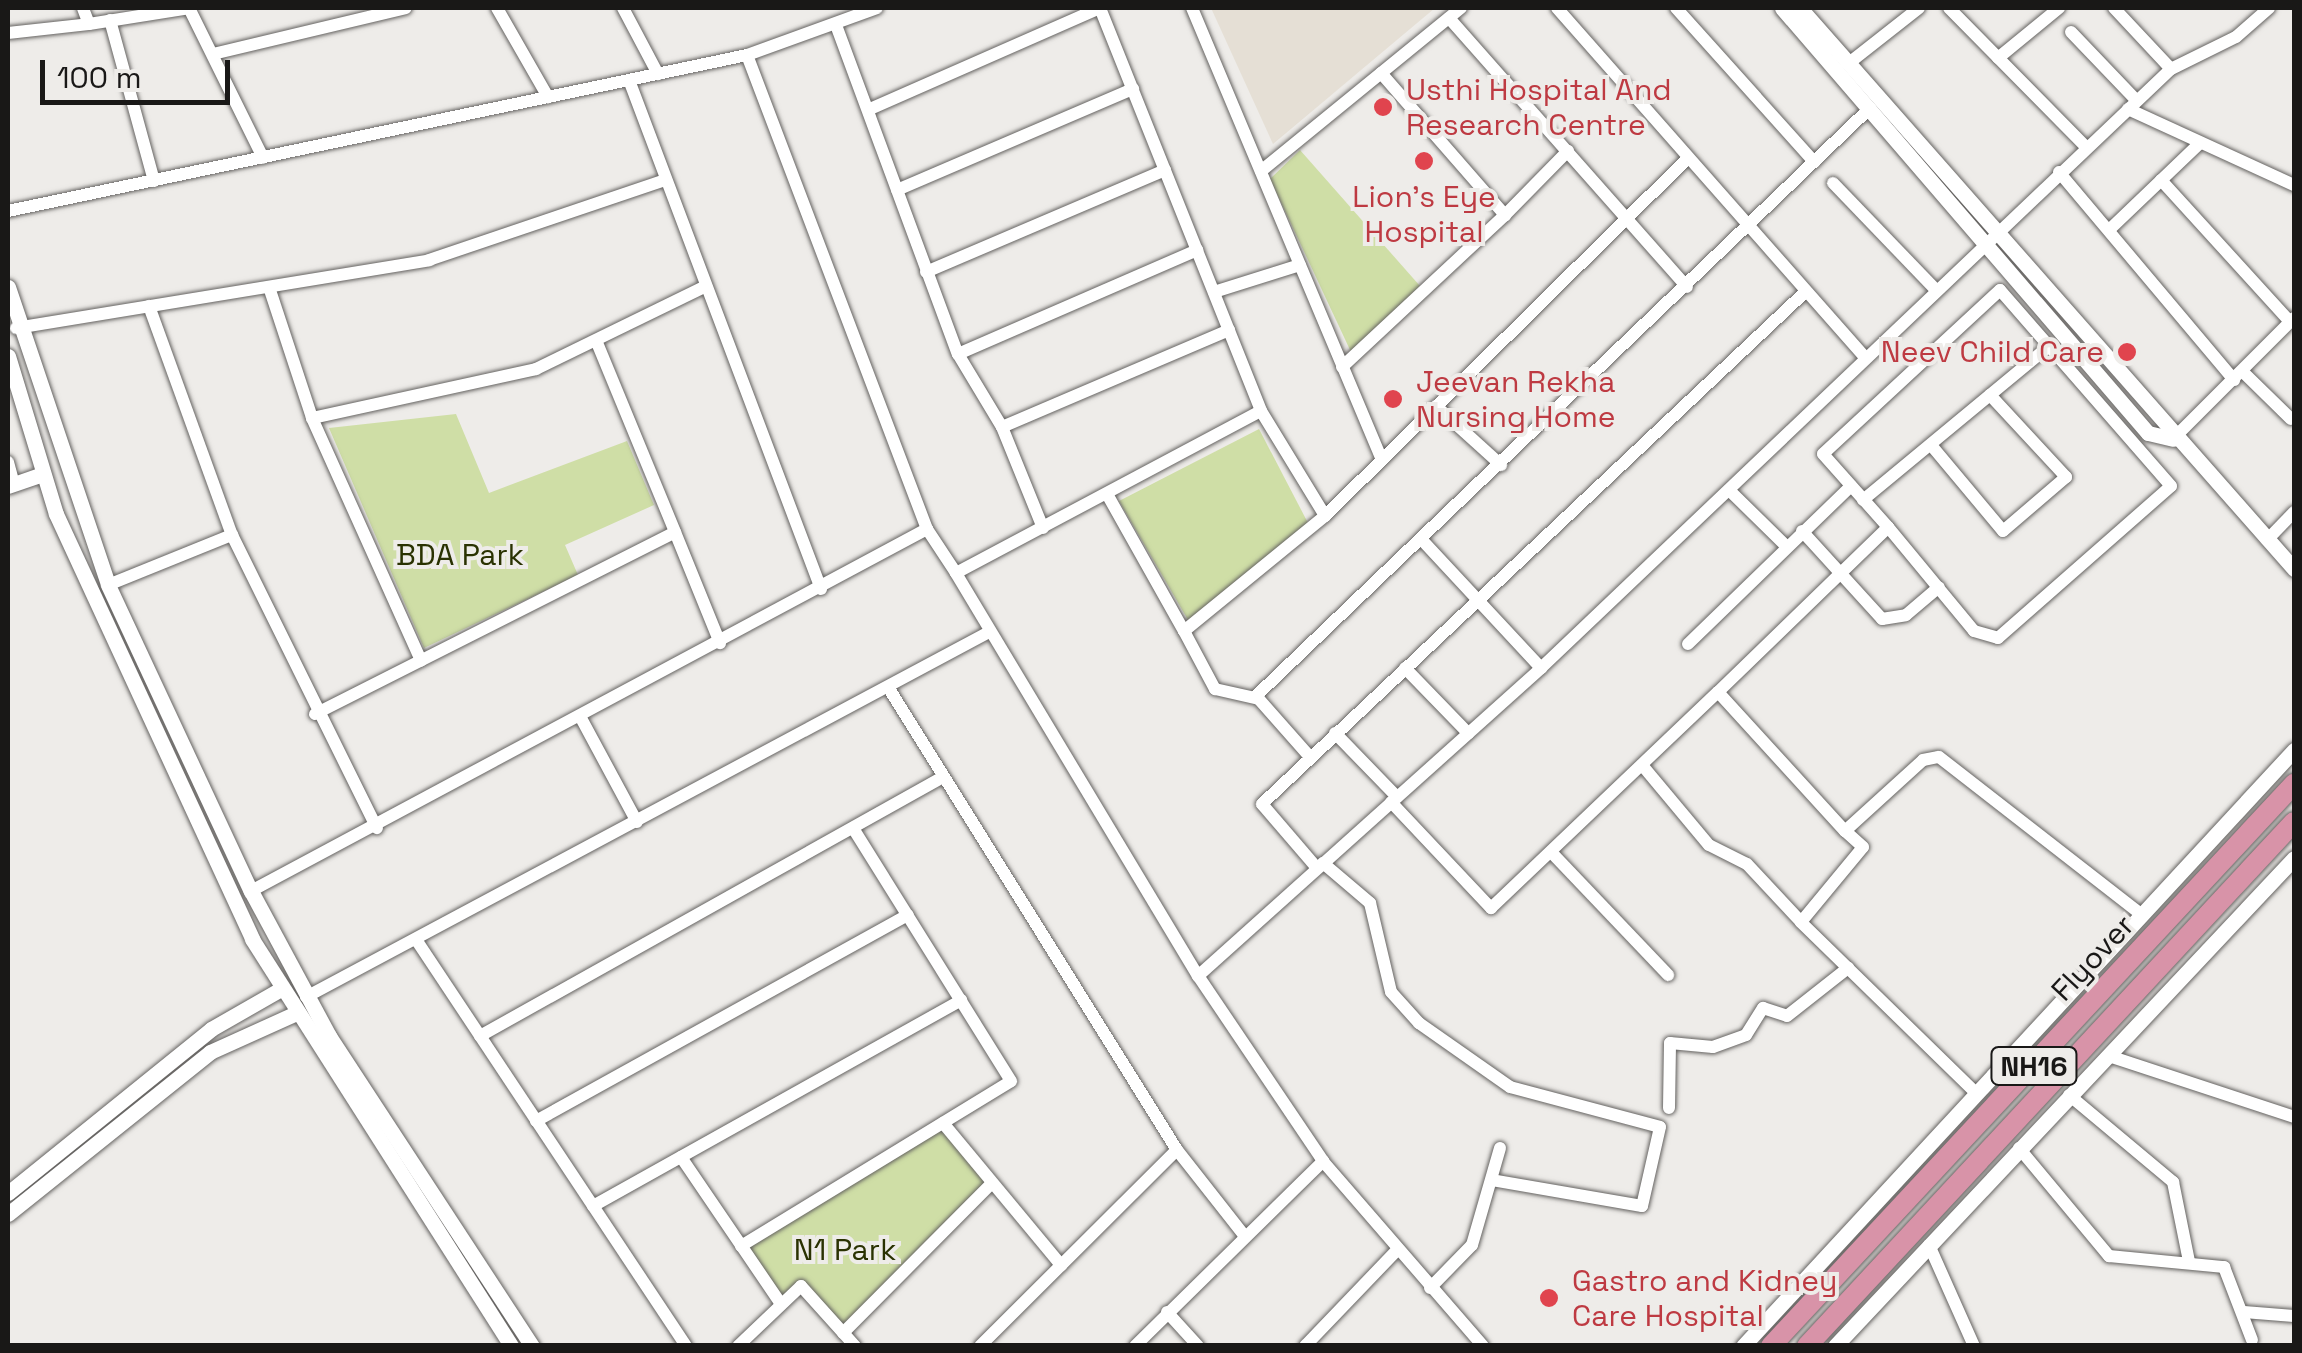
<!DOCTYPE html>
<style>
body{margin:0}
#map{position:relative;width:2302px;height:1353px;overflow:hidden;background:#eeece9;font-family:"Space Grotesk",sans-serif}
div>[style]{position:absolute}
[style*='--x']{left:calc(var(--x)*1px);top:calc(var(--y)*1px);width:calc(var(--w)*1px);rotate:calc(var(--a)*1deg)}
.built>*{inset:0;background:#e5dfd5}
.green>*{inset:0;background:#cfdea6}
.roads{filter:drop-shadow(0 0 2px #646260) drop-shadow(0 0 2px #646260)}
.minor>*{height:12px;margin:-6px;padding:0 6px;transform-origin:6px;border-radius:6px;background:#fff}
.tertiary>*{height:15px;margin:-7.5px;padding:0 7.5px;transform-origin:7.5px;border-radius:7.5px;background:#fff}
.trunk>*{height:20px;margin:-10px;padding:0 10px;transform-origin:10px;border-radius:10px;background:#d893a8}
.dots>*{width:28px;height:28px;translate:-50% -50%;box-sizing:border-box;border:5px solid #eeece9;border-radius:50%}
span{translate:-50% -50%;white-space:nowrap;text-align:center;line-height:1.15;-webkit-text-stroke:8px #eeece9;paint-order:stroke}
.shield-label span{padding:2px 8px;background:#eeece9;border:2px solid;border-radius:8px;-webkit-text-stroke-width:0}
.shield-label{font-size:28px;color:#191817;font-weight:700}
.health-label{font-size:30px;color:#be3a42}
.left{translate:0 -50%;text-align:left}
.right{translate:-100% -50%;text-align:right}
.park-label{font-size:30px;color:#2a3202}
.street-label{font-size:30px;color:#191817}
.frame{position:absolute;inset:0;border:10px solid #191817;pointer-events:none}
.scale{position:absolute;left:40px;top:60px;width:190px;height:45px;box-sizing:border-box;border:5px solid #191817;border-top:0;padding-left:12px;font-size:30px;line-height:35px;white-space:nowrap;color:#191817;-webkit-text-stroke:8px #eeece9;paint-order:stroke}
</style>
<div id="map">
<div class="built">
<div style="clip-path:polygon(1211px 8px,1435px 8px,1273px 144px)"></div>
</div>
<div class="green">
<div style="clip-path:polygon(1300px 150px,1420px 286px,1351px 352px,1270px 179px)"></div>
<div style="clip-path:polygon(456px 414px,489px 493px,627px 441px,654px 505px,565px 545px,578px 575px,424px 648px,329px 428px)"></div>
<div style="clip-path:polygon(1259px 429px,1308px 523px,1188px 620px,1119px 501px)"></div>
<div style="clip-path:polygon(943px 1123px,989px 1186px,843px 1333px,801px 1286px,781px 1304px,741px 1246px)"></div>
</div>
<div class="roads">
<div class="minor">
<div style="--x:189;--y:8;--w:167;--a:63.7"></div>
<div style="--x:497;--y:8;--w:103;--a:60.2"></div>
<div style="--x:623;--y:8;--w:75;--a:62.1"></div>
<div style="--x:1100;--y:8;--w:434;--a:68.2"></div>
<div style="--x:1192;--y:8;--w:490;--a:67.2"></div>
<div style="--x:1557;--y:8;--w:464;--a:48.6"></div>
<div style="--x:1676;--y:8;--w:207;--a:48.1"></div>
<div style="--x:1949;--y:8;--w:195;--a:45.4"></div>
<div style="--x:2114;--y:8;--w:83;--a:46.9"></div>
<div style="--x:1449;--y:18;--w:359;--a:48.5"></div>
<div style="--x:110;--y:20;--w:167;--a:74.7"></div>
<div style="--x:89;--y:24;--w:102;--a:-9"></div>
<div style="--x:836;--y:25;--w:351;--a:69.7"></div>
<div style="--x:958;--y:354;--w:85;--a:58.9"></div>
<div style="--x:1002;--y:427;--w:109;--a:67.9"></div>
<div style="--x:2071;--y:32;--w:95;--a:46.3"></div>
<div style="--x:8;--y:33;--w:81;--a:-6.3"></div>
<div style="--x:89;--y:24;--w:17;--a:-111"></div>
<div style="--x:213;--y:54;--w:198;--a:-13.4"></div>
<div style="--x:747;--y:55;--w:507;--a:69.21"></div>
<div style="--x:927;--y:529;--w:53;--a:56.6"></div>
<div style="--x:1998;--y:58;--w:79;--a:-39.3"></div>
<div style="--x:1849;--y:63;--w:89;--a:-38.2"></div>
<div style="--x:1381;--y:73;--w:189;--a:48.9"></div>
<div style="--x:1505;--y:215;--w:90;--a:-45.5"></div>
<div style="--x:629;--y:80;--w:544;--a:69.33"></div>
<div style="--x:870;--y:109;--w:251;--a:-23.7"></div>
<div style="--x:2128;--y:109;--w:183;--a:24.6"></div>
<div style="--x:1261;--y:171;--w:258;--a:-39.2"></div>
<div style="--x:2059;--y:172;--w:272;--a:49.9"></div>
<div style="--x:2161;--y:180;--w:192;--a:47.7"></div>
<div style="--x:1833;--y:183;--w:147;--a:46.1"></div>
<div style="--x:897;--y:190;--w:257;--a:-23.2"></div>
<div style="--x:8;--y:211;--w:755;--a:-11.92"></div>
<div style="--x:747;--y:55;--w:138;--a:-19.9"></div>
<div style="--x:2109;--y:230;--w:126;--a:-43.7"></div>
<div style="--x:926;--y:272;--w:260;--a:-23.1"></div>
<div style="--x:270;--y:290;--w:135;--a:71.8"></div>
<div style="--x:312;--y:418;--w:229;--a:-12.3"></div>
<div style="--x:536;--y:369;--w:189;--a:-26"></div>
<div style="--x:1214;--y:292;--w:90;--a:-17.4"></div>
<div style="--x:149;--y:306;--w:244;--a:70.1"></div>
<div style="--x:232;--y:535;--w:327;--a:63.7"></div>
<div style="--x:16;--y:328;--w:419;--a:-9.3"></div>
<div style="--x:429;--y:260;--w:250;--a:-18.7"></div>
<div style="--x:598;--y:345;--w:202;--a:67.6"></div>
<div style="--x:958;--y:354;--w:261;--a:-23.5"></div>
<div style="--x:1342;--y:367;--w:223;--a:-43"></div>
<div style="--x:2243;--y:372;--w:67;--a:44.4"></div>
<div style="--x:1436;--y:406;--w:88;--a:42.2"></div>
<div style="--x:312;--y:418;--w:266;--a:65.8"></div>
<div style="--x:1002;--y:427;--w:247;--a:-23.1"></div>
<div style="--x:2173;--y:439;--w:171;--a:-45"></div>
<div style="--x:1931;--y:445;--w:112;--a:50.1"></div>
<div style="--x:2003;--y:531;--w:83;--a:-40.6"></div>
<div style="--x:2066;--y:477;--w:112;--a:-132.8"></div>
<div style="--x:8;--y:462;--w:23;--a:75"></div>
<div style="--x:1729;--y:490;--w:80;--a:44.5"></div>
<div style="--x:1107;--y:494;--w:157;--a:60.7"></div>
<div style="--x:1184;--y:631;--w:182;--a:-39.2"></div>
<div style="--x:1863;--y:500;--w:241;--a:-39.6"></div>
<div style="--x:1802;--y:531;--w:119;--a:47.7"></div>
<div style="--x:1882;--y:619;--w:24;--a:-9"></div>
<div style="--x:1906;--y:615;--w:43;--a:-40.3"></div>
<div style="--x:1422;--y:540;--w:175;--a:47.1"></div>
<div style="--x:2267;--y:540;--w:39;--a:-46"></div>
<div style="--x:108;--y:585;--w:134;--a:-22"></div>
<div style="--x:1184;--y:631;--w:66;--a:61.9"></div>
<div style="--x:1215;--y:689;--w:45;--a:12.8"></div>
<div style="--x:1688;--y:644;--w:227;--a:-44.1"></div>
<div style="--x:1405;--y:668;--w:91;--a:45.9"></div>
<div style="--x:888;--y:687;--w:546;--a:58.03"></div>
<div style="--x:1177;--y:1150;--w:107;--a:51.8"></div>
<div style="--x:1718;--y:692;--w:237;--a:-44.1"></div>
<div style="--x:1888;--y:527;--w:135;--a:50.4"></div>
<div style="--x:1974;--y:631;--w:25;--a:16"></div>
<div style="--x:1998;--y:638;--w:230;--a:-41.3"></div>
<div style="--x:2171;--y:486;--w:260;--a:-131.1"></div>
<div style="--x:2000;--y:290;--w:241;--a:137.2"></div>
<div style="--x:1823;--y:454;--w:98;--a:48.3"></div>
<div style="--x:315;--y:714;--w:403;--a:-26.8"></div>
<div style="--x:675;--y:532;--w:120;--a:67.9"></div>
<div style="--x:581;--y:718;--w:118;--a:61.7"></div>
<div style="--x:1335;--y:733;--w:89;--a:45.9"></div>
<div style="--x:1310;--y:757;--w:81;--a:-131.5"></div>
<div style="--x:1256;--y:696;--w:850;--a:-43.76"></div>
<div style="--x:1642;--y:765;--w:104;--a:50.1"></div>
<div style="--x:1709;--y:845;--w:42;--a:26.6"></div>
<div style="--x:1747;--y:864;--w:79;--a:47"></div>
<div style="--x:1391;--y:802;--w:146;--a:46.7"></div>
<div style="--x:1491;--y:908;--w:313;--a:-43.6"></div>
<div style="--x:1718;--y:692;--w:188;--a:47.6"></div>
<div style="--x:1551;--y:852;--w:170;--a:46.4"></div>
<div style="--x:1323;--y:863;--w:62;--a:40.4"></div>
<div style="--x:1370;--y:903;--w:91;--a:76.7"></div>
<div style="--x:1391;--y:992;--w:42;--a:47.9"></div>
<div style="--x:1419;--y:1023;--w:111;--a:35.1"></div>
<div style="--x:1510;--y:1087;--w:155;--a:14.9"></div>
<div style="--x:1660;--y:1127;--w:81;--a:102.8"></div>
<div style="--x:1642;--y:1206;--w:152;--a:-170.2"></div>
<div style="--x:1317;--y:868;--w:84;--a:-130.7"></div>
<div style="--x:1262;--y:804;--w:745;--a:-43.31"></div>
<div style="--x:251;--y:891;--w:767;--a:-28.17"></div>
<div style="--x:417;--y:941;--w:486;--a:56.4"></div>
<div style="--x:1198;--y:976;--w:461;--a:-41.9"></div>
<div style="--x:1541;--y:668;--w:869;--a:-43.56"></div>
<div style="--x:2171;--y:69;--w:72;--a:-26.2"></div>
<div style="--x:2236;--y:37;--w:44;--a:-41.3"></div>
<div style="--x:306;--y:997;--w:774;--a:-28.12"></div>
<div style="--x:480;--y:1036;--w:531;--a:-29.22"></div>
<div style="--x:2112;--y:1057;--w:192;--a:18.2"></div>
<div style="--x:1977;--y:1094;--w:246;--a:-135.7"></div>
<div style="--x:1801;--y:922;--w:97;--a:-50.4"></div>
<div style="--x:1863;--y:847;--w:24;--a:-138"></div>
<div style="--x:1845;--y:831;--w:105;--a:-42.3"></div>
<div style="--x:1923;--y:760;--w:16;--a:-11"></div>
<div style="--x:1939;--y:757;--w:257;--a:37.9"></div>
<div style="--x:2069;--y:1095;--w:136;--a:39.9"></div>
<div style="--x:2173;--y:1182;--w:81;--a:78.6"></div>
<div style="--x:1669;--y:1108;--w:65;--a:-89.1"></div>
<div style="--x:1670;--y:1043;--w:43;--a:5.3"></div>
<div style="--x:1713;--y:1047;--w:35;--a:-20"></div>
<div style="--x:1746;--y:1035;--w:32;--a:-58"></div>
<div style="--x:1763;--y:1008;--w:25;--a:18"></div>
<div style="--x:1787;--y:1016;--w:78;--a:-38.2"></div>
<div style="--x:536;--y:1121;--w:425;--a:-29"></div>
<div style="--x:943;--y:1123;--w:185;--a:50.3"></div>
<div style="--x:2019;--y:1148;--w:141;--a:50.2"></div>
<div style="--x:2109;--y:1256;--w:116;--a:5.5"></div>
<div style="--x:2224;--y:1267;--w:78;--a:69"></div>
<div style="--x:681;--y:1157;--w:178;--a:55.8"></div>
<div style="--x:593;--y:1206;--w:422;--a:-29.2"></div>
<div style="--x:1929;--y:1245;--w:111;--a:66"></div>
<div style="--x:741;--y:1246;--w:316;--a:-31.4"></div>
<div style="--x:1011;--y:1081;--w:298;--a:-122"></div>
<div style="--x:1430;--y:1288;--w:60;--a:-45.7"></div>
<div style="--x:1472;--y:1245;--w:101;--a:-73.9"></div>
<div style="--x:1167;--y:1312;--w:46;--a:47.6"></div>
<div style="--x:2244;--y:1312;--w:50;--a:4.6"></div>
<div style="--x:843;--y:1333;--w:207;--a:-45.2"></div>
<div style="--x:738;--y:1346;--w:87;--a:-43.6"></div>
<div style="--x:801;--y:1286;--w:81;--a:48"></div>
<div style="--x:980;--y:1346;--w:278;--a:-44.9"></div>
<div style="--x:1135;--y:1346;--w:264;--a:-44.5"></div>
<div style="--x:1305;--y:1346;--w:132;--a:-46.2"></div>
<div style="--x:1483;--y:1346;--w:245;--a:-130.9"></div>
<div style="--x:1323;--y:1161;--w:223;--a:-124"></div>
<div style="--x:1198;--y:976;--w:470;--a:-121"></div>
<div style="--x:956;--y:573;--w:345;--a:-28"></div>
<div style="--x:1261;--y:411;--w:123;--a:58.6"></div>
<div style="--x:1325;--y:516;--w:510;--a:-44.6"></div>
</div>
<div class="tertiary">
<div style="--x:1782;--y:8;--w:561;--a:49.27"></div>
<div style="--x:2148;--y:433;--w:26;--a:13"></div>
<div style="--x:1800;--y:8;--w:748;--a:48.63"></div>
<div style="--x:8;--y:287;--w:314;--a:71.4"></div>
<div style="--x:108;--y:585;--w:338;--a:65"></div>
<div style="--x:251;--y:891;--w:165;--a:61.7"></div>
<div style="--x:329;--y:1036;--w:371;--a:56.8"></div>
<div style="--x:8;--y:356;--w:165;--a:73.1"></div>
<div style="--x:56;--y:514;--w:468;--a:65.2"></div>
<div style="--x:252;--y:939;--w:482;--a:57.5"></div>
<div style="--x:8;--y:486;--w:37;--a:-19"></div>
<div style="--x:8;--y:1193;--w:261;--a:-38.9"></div>
<div style="--x:211;--y:1029;--w:78;--a:-29.8"></div>
<div style="--x:8;--y:1214;--w:259;--a:-38.7"></div>
<div style="--x:210;--y:1052;--w:92;--a:-24.3"></div>
<div style="--x:1743;--y:1346;--w:812;--a:-47.25"></div>
<div style="--x:1835;--y:1346;--w:670;--a:-46.75"></div>
</div>
<div class="trunk">
<div style="--x:1771;--y:1346;--w:768;--a:-47.06"></div>
<div style="--x:1807;--y:1346;--w:715;--a:-47.1"></div>
</div>
</div>
<div class="dots">
<div style="left:1383px;top:107px;background:#e0444e"></div>
<div style="left:1424px;top:161px;background:#e0444e"></div>
<div style="left:2127px;top:352px;background:#e0444e"></div>
<div style="left:1393px;top:399px;background:#e0444e"></div>
<div style="left:1549px;top:1298px;background:#e0444e"></div>
</div>
<div class="shield-label">
<span style="left:2034px;top:1066px">NH16</span>
</div>
<div class="health-label">
<span class="left" style="left:1406px;top:107px">Usthi Hospital And<br>Research Centre</span>
<span style="left:1424px;top:214px">Lion's Eye<br>Hospital</span>
<span class="right" style="left:2104px;top:352px">Neev Child Care</span>
<span class="left" style="left:1416px;top:399px">Jeevan Rekha<br>Nursing Home</span>
<span class="left" style="left:1572px;top:1298px">Gastro and Kidney<br>Care Hospital</span>
</div>
<div class="park-label">
<span style="left:460px;top:555px">BDA Park</span>
<span style="left:845px;top:1250px">N1 Park</span>
</div>
<div class="street-label">
<span style="left:2093px;top:958px;rotate:-47deg">Flyover</span>
</div>
<div class="frame"></div>
<div class="scale">100 m</div>
</div>
